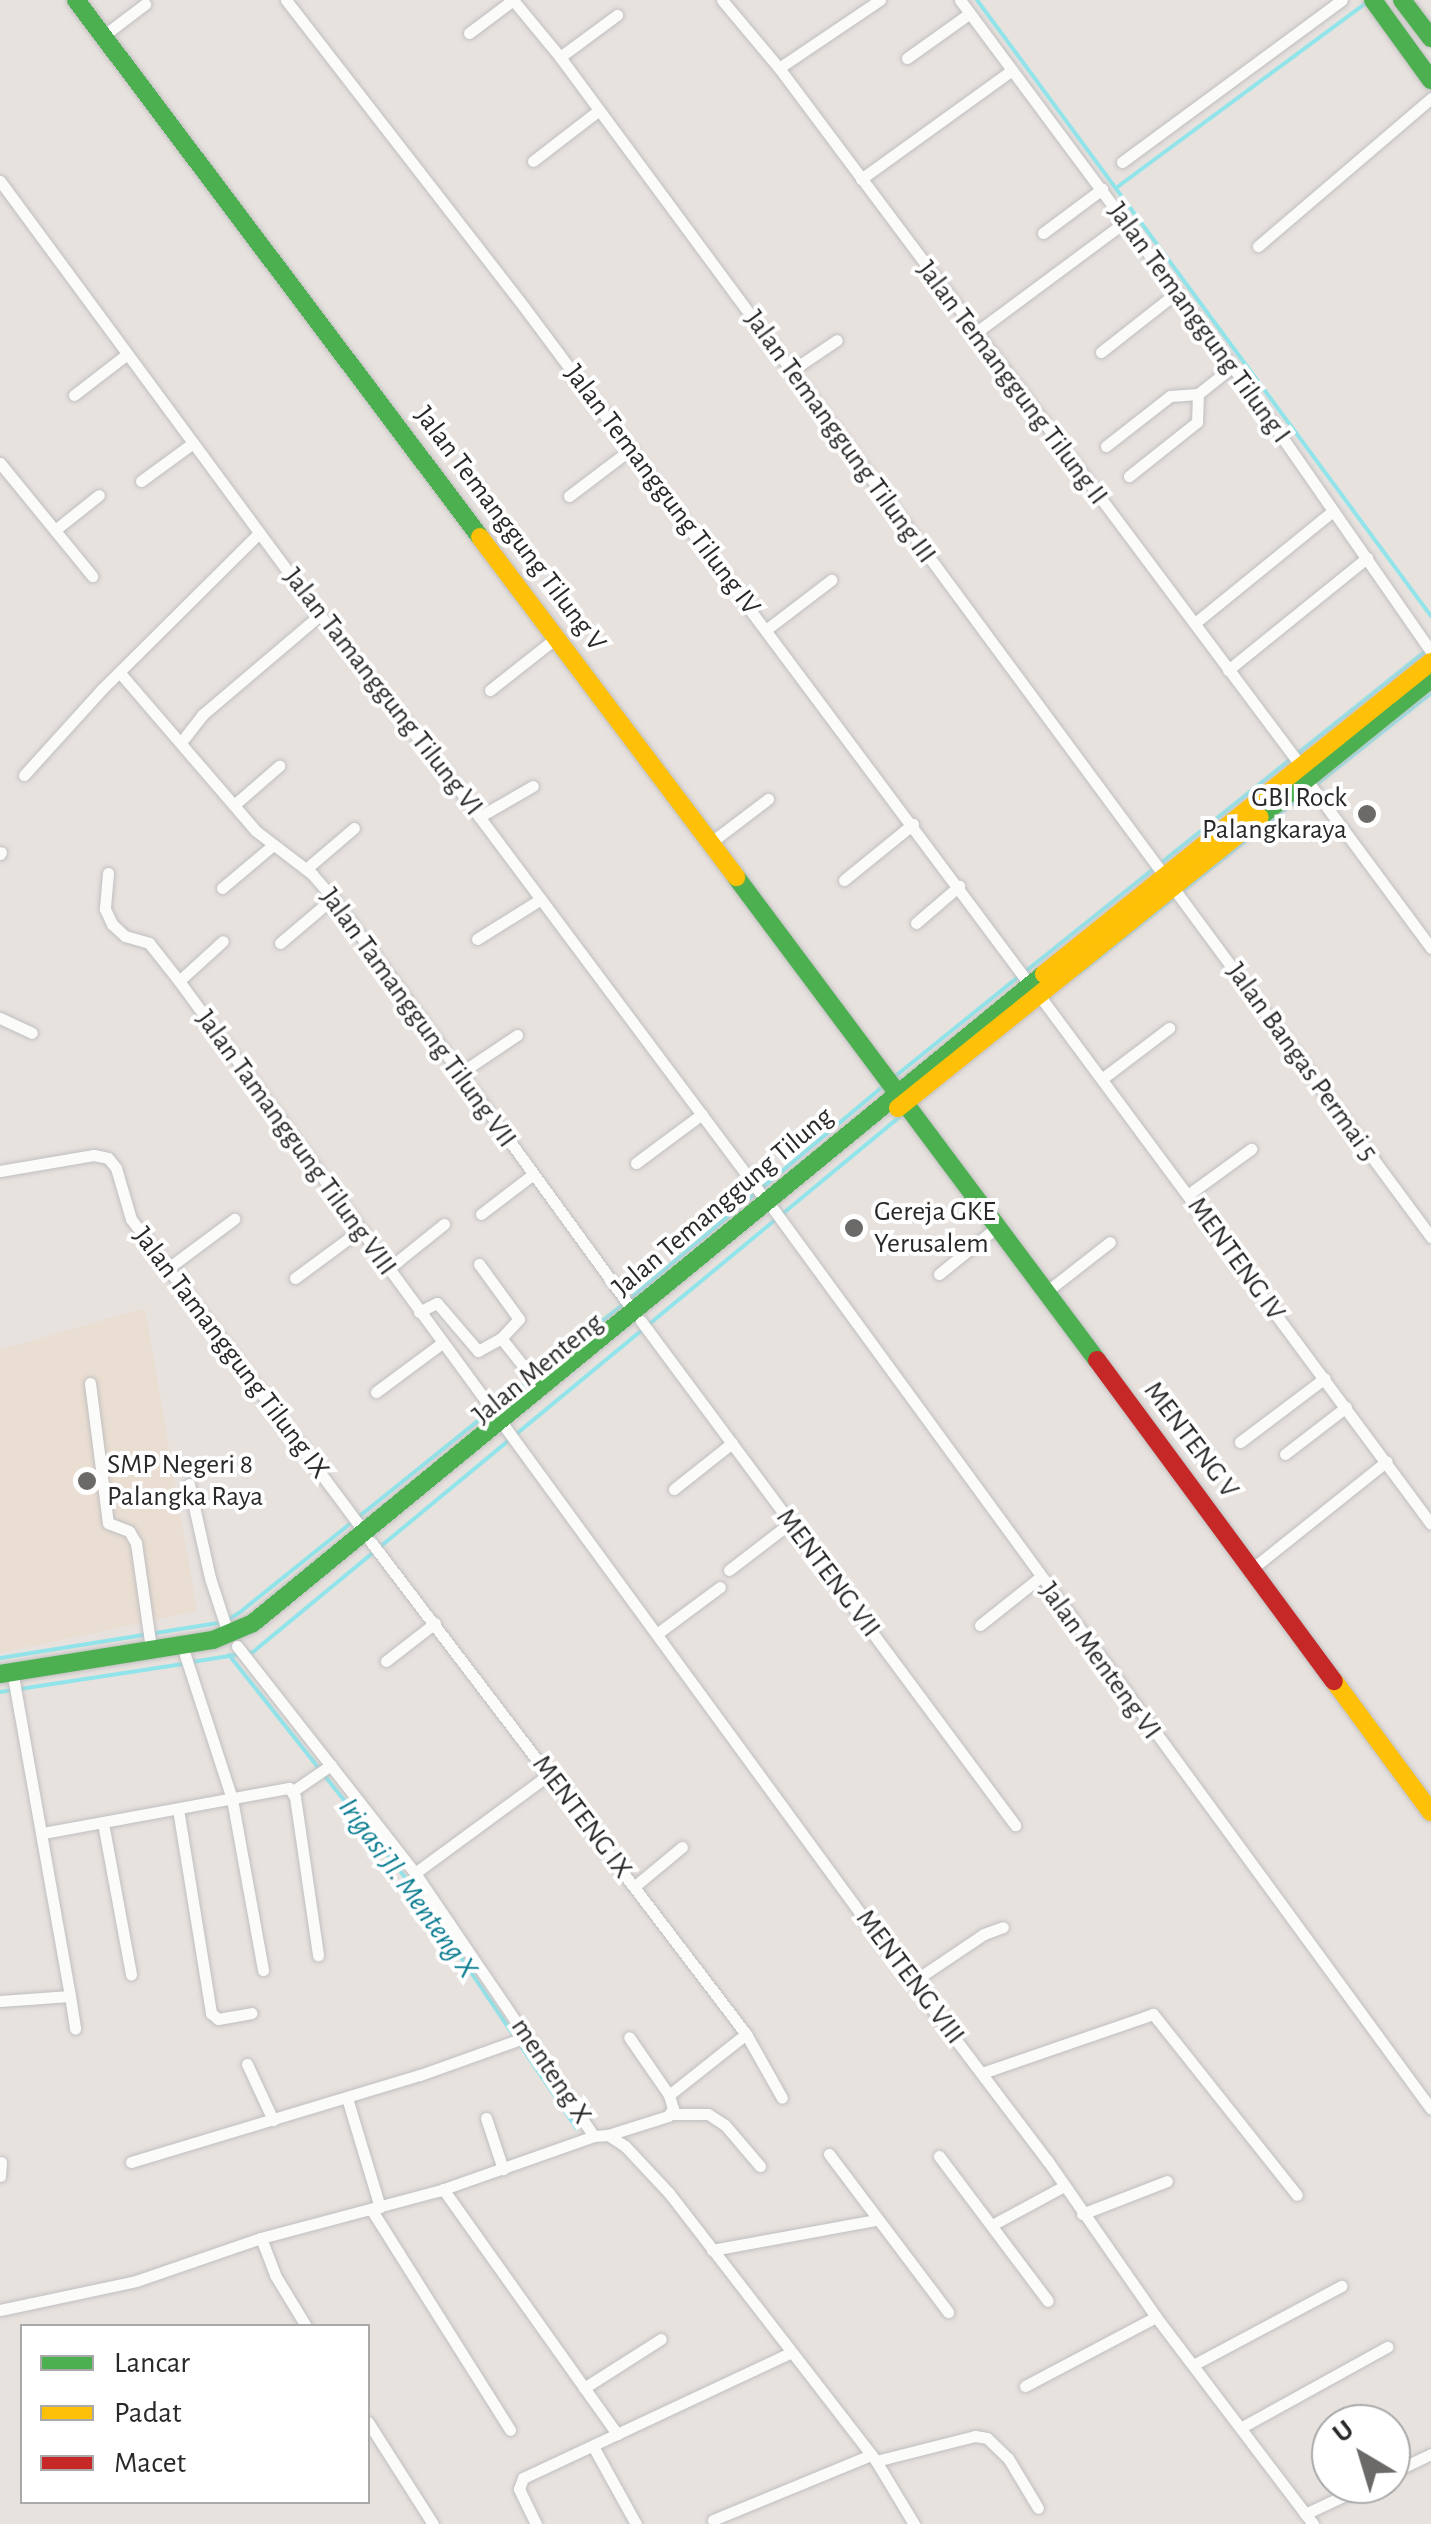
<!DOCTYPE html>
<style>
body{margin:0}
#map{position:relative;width:1431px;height:2524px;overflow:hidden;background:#e7e2de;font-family:"Alegreya Sans",sans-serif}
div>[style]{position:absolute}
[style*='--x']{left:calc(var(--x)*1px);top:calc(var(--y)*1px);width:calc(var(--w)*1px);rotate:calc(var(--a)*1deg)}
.education>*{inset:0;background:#eaded2}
.stream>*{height:4px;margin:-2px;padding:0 2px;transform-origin:2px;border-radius:2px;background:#90e4ea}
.roads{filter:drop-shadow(0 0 2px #c0bfc0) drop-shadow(0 0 2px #c0bfc0)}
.street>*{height:11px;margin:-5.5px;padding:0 5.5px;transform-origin:5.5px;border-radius:5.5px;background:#fbfbfa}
.fast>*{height:18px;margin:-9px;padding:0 9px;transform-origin:9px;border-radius:9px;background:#4caf50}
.slow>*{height:18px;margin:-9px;padding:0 9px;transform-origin:9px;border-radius:9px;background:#ffc107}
.jam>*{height:18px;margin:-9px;padding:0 9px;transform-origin:9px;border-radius:9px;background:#c62828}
.dots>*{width:28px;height:28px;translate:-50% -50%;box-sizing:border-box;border:5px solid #fff;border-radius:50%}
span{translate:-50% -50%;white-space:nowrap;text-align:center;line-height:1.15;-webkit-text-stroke:8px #fff;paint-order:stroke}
.street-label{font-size:28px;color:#292929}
.poi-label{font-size:28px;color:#292929}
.right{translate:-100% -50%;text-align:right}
.left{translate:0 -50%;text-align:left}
.water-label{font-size:30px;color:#0c7d92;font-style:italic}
.legend{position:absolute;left:20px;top:2324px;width:350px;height:180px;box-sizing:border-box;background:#fff;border:2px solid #a9a9a9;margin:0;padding:12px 18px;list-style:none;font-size:30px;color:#292929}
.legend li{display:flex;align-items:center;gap:20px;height:50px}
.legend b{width:50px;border:2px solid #a9a9a9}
.north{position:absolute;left:1311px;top:2404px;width:100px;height:100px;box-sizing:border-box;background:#fff;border:2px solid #a9a9a9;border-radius:50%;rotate:322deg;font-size:28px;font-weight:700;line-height:40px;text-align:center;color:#292929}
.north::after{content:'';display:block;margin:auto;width:35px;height:45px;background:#6c6a68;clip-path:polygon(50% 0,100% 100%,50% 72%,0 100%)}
</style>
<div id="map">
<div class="education">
<div style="clip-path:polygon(145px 1308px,197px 1611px,0 1653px,0 1350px)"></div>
</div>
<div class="stream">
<div style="--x:977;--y:0;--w:765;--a:53.61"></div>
<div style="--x:1116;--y:188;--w:310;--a:-36.5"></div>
<div style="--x:1026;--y:971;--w:515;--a:-38.69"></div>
<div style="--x:1078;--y:974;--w:451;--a:-38.5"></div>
<div style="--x:893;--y:1078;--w:161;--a:-38.9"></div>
<div style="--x:229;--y:1655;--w:301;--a:51.6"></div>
<div style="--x:416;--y:1891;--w:287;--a:55.9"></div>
<div style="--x:0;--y:1658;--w:227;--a:-9.1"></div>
<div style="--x:224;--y:1622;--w:17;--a:-31"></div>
<div style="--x:239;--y:1613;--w:496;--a:-38.8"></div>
<div style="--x:626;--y:1302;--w:339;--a:-40"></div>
<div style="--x:192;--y:1662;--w:62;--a:-9.3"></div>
<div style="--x:253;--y:1652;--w:844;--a:-39.61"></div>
<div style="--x:0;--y:1692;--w:185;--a:-8.7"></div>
</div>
<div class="roads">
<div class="street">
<div style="--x:286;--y:0;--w:388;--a:52.2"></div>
<div style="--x:524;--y:307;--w:846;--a:53.27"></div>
<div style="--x:513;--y:0;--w:74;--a:50.5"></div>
<div style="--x:560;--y:57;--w:1467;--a:53.57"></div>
<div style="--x:722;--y:0;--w:89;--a:50"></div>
<div style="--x:779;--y:68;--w:872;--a:53.21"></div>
<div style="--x:960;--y:0;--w:487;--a:53.4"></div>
<div style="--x:1250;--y:391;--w:317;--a:55.2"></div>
<div style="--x:469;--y:33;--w:55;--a:-36.9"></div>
<div style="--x:103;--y:36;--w:53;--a:-37.3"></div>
<div style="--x:560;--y:57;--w:71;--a:-36.4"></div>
<div style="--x:907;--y:58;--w:77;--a:-35.5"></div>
<div style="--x:779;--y:68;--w:122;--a:-34"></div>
<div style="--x:533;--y:161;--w:82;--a:-37.6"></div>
<div style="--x:1122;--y:162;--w:273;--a:-36.4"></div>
<div style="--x:861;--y:179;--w:186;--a:-35.8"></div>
<div style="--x:0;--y:181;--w:539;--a:53.6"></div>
<div style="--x:320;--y:615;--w:220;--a:51.5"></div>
<div style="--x:457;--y:787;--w:518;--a:53.24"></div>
<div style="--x:1043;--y:233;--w:74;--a:-36.7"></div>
<div style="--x:1258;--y:246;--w:228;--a:-40.5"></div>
<div style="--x:974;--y:334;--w:189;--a:-36.6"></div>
<div style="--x:1101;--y:352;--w:95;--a:-38.2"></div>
<div style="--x:791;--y:371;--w:55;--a:-34"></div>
<div style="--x:1198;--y:394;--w:43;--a:-38.5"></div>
<div style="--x:74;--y:395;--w:67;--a:-37.7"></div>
<div style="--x:1106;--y:446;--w:81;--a:-38"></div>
<div style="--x:1170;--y:396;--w:28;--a:-4"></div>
<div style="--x:1198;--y:394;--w:28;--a:92"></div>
<div style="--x:1197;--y:422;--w:87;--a:141.5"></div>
<div style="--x:0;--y:463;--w:146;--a:50.8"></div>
<div style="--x:141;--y:481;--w:64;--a:-36.2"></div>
<div style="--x:569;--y:496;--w:78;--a:-37.2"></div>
<div style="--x:55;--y:530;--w:56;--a:-38.5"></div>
<div style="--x:1195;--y:623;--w:178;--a:-39.1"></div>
<div style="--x:767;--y:629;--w:81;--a:-37.4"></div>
<div style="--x:1228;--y:670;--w:179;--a:-38.9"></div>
<div style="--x:120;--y:673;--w:208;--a:49.3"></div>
<div style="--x:256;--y:831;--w:71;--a:37.5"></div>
<div style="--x:312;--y:874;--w:32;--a:49"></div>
<div style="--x:333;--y:898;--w:512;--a:53.98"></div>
<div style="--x:490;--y:690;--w:85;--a:-38.3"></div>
<div style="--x:182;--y:741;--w:33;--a:-52"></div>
<div style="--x:202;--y:715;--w:155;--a:-40.3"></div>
<div style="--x:24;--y:775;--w:116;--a:-47.8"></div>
<div style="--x:102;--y:689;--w:221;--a:-44.8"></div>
<div style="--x:1306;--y:779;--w:210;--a:53.5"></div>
<div style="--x:234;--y:805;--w:60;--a:-40.9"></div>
<div style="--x:479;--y:817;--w:62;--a:-29.9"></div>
<div style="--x:710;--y:843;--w:73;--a:-37.2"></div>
<div style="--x:0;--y:854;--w:2;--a:-63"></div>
<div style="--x:306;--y:869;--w:63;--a:-40.5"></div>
<div style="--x:108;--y:873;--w:36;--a:95"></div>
<div style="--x:105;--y:909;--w:17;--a:65"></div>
<div style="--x:112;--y:924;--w:18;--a:43"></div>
<div style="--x:125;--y:936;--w:25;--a:16"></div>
<div style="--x:149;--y:943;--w:48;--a:51.7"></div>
<div style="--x:179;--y:981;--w:1159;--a:53.84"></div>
<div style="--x:863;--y:1917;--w:305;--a:52.9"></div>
<div style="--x:1047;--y:2160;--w:191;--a:55.2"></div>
<div style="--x:1156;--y:2317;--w:260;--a:52.8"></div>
<div style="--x:844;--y:880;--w:89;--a:-39.1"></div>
<div style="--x:222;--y:888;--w:67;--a:-40.1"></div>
<div style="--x:916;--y:923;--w:57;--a:-40.7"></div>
<div style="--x:477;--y:939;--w:75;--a:-32"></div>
<div style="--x:280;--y:943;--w:70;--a:-40.3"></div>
<div style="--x:179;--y:981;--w:59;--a:-42.3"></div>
<div style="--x:1039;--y:995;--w:658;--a:53.46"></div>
<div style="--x:0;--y:1018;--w:35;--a:25"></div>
<div style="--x:459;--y:1074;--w:70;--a:-33.9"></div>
<div style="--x:1103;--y:1078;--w:83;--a:-37.1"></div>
<div style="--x:636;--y:1163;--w:82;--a:-36.6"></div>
<div style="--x:0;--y:1171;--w:95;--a:-9.7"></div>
<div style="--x:94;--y:1155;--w:14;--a:12"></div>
<div style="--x:108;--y:1158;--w:13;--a:51"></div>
<div style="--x:116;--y:1168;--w:53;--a:73.6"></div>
<div style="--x:131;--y:1219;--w:392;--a:53.3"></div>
<div style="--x:1189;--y:1194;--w:77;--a:-36"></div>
<div style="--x:774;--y:1210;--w:1113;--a:53.84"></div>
<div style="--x:481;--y:1214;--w:64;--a:-37.4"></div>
<div style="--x:479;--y:1264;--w:68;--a:54"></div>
<div style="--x:519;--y:1319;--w:26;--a:133"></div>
<div style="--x:167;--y:1269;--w:84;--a:-36.7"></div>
<div style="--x:388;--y:1269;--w:72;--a:-38.8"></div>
<div style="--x:939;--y:1274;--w:75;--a:-39"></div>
<div style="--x:295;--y:1278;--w:81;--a:-36.4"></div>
<div style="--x:1046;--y:1292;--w:81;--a:-38"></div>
<div style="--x:419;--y:1312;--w:20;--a:-27"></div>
<div style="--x:437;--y:1303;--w:63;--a:49.5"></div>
<div style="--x:478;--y:1351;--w:26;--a:-29"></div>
<div style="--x:501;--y:1338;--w:63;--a:51.5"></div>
<div style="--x:641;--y:1321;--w:628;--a:53.42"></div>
<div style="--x:90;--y:1383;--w:141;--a:82.7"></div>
<div style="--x:108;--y:1523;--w:22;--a:21"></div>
<div style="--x:129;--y:1531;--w:14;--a:60"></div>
<div style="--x:136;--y:1543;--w:107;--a:81.9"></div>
<div style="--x:376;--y:1392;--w:82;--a:-36.6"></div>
<div style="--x:1240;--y:1442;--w:106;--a:-37"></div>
<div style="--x:1285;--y:1454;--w:77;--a:-37.6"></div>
<div style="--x:189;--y:1484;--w:96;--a:77.4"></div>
<div style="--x:210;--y:1578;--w:61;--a:71.9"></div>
<div style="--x:674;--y:1489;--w:74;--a:-38.4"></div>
<div style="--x:371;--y:1542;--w:619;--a:52.69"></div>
<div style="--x:746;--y:2034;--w:73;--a:60.6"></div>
<div style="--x:1253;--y:1568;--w:171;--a:-38.6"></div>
<div style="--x:729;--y:1570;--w:77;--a:-37.6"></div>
<div style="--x:980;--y:1625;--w:75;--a:-38.5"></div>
<div style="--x:658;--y:1633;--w:77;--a:-36.6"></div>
<div style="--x:237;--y:1646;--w:288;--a:51.9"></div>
<div style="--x:415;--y:1873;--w:318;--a:55.8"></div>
<div style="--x:594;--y:2136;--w:14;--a:-4"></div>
<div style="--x:608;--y:2135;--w:20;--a:33"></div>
<div style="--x:625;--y:2146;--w:64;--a:46.9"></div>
<div style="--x:669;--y:2193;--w:339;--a:52.3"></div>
<div style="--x:876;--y:2461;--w:74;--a:58.9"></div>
<div style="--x:185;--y:1655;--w:151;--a:71.9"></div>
<div style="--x:232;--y:1799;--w:174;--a:79.7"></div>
<div style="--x:386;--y:1661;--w:62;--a:-37.8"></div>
<div style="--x:293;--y:1791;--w:46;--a:-34.4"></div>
<div style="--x:178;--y:1809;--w:207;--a:80.8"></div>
<div style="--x:211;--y:2013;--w:9;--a:41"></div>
<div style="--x:218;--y:2019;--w:34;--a:-10"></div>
<div style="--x:103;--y:1823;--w:154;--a:79.5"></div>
<div style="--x:43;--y:1833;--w:250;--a:-10.4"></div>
<div style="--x:289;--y:1788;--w:11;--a:56"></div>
<div style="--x:295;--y:1797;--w:160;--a:81.7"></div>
<div style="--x:415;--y:1873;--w:167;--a:-36.3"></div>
<div style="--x:635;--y:1886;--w:61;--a:-39.7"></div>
<div style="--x:914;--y:1981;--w:84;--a:-33.9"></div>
<div style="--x:984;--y:1934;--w:20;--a:-20"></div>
<div style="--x:70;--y:1996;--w:33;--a:81"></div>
<div style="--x:0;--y:2001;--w:70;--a:-4.1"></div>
<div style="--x:70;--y:1996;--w:320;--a:-100.1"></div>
<div style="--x:247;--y:2064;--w:62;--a:65.1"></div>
<div style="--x:982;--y:2073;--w:181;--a:-19"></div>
<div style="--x:1153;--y:2014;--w:231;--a:51.5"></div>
<div style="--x:669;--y:2095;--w:98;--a:-38.4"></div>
<div style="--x:347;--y:2098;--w:114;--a:73.2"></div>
<div style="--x:670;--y:2114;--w:38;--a:0"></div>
<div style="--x:708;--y:2114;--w:20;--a:33"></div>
<div style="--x:725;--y:2125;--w:54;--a:49.5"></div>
<div style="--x:486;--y:2118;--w:54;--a:71.6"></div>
<div style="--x:608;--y:2135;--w:63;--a:-17.6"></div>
<div style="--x:668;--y:2116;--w:9;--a:-54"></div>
<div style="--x:673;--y:2109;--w:15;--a:-106"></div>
<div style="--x:669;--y:2095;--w:70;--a:-124.6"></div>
<div style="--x:829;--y:2154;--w:198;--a:53"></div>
<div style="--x:939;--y:2156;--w:181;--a:53.1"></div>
<div style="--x:131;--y:2162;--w:302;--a:-16.8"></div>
<div style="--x:420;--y:2075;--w:113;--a:-19.7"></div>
<div style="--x:0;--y:2176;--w:14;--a:-86"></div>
<div style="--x:443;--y:2189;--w:301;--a:54.6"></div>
<div style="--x:371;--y:2209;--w:261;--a:57.8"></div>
<div style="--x:1082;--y:2214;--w:91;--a:-21.2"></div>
<div style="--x:992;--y:2225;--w:82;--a:-28.4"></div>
<div style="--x:261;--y:2238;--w:40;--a:69"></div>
<div style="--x:275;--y:2275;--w:60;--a:58.7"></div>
<div style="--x:712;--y:2250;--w:167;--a:-10.4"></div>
<div style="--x:0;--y:2310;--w:139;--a:-12"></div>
<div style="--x:136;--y:2281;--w:132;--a:-19"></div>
<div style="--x:261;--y:2238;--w:183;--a:-14.9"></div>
<div style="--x:438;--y:2191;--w:165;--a:-19.4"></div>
<div style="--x:1195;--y:2364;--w:166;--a:-28.1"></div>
<div style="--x:1025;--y:2386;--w:148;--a:-27.8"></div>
<div style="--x:584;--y:2388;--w:91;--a:-32.5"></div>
<div style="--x:368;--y:2422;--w:121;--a:57.5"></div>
<div style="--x:1242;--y:2427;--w:166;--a:-28.9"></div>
<div style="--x:594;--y:2448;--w:87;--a:61.1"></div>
<div style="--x:876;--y:2461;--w:102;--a:-14.2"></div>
<div style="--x:975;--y:2436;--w:12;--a:9"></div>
<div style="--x:987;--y:2438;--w:29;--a:44"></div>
<div style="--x:1008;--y:2458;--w:58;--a:59"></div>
<div style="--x:1391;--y:2473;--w:44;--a:-25.4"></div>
<div style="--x:1305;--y:2514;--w:71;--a:-25.1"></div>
<div style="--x:713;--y:2520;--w:171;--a:-22.4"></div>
<div style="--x:536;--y:2524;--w:39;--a:-116"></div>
<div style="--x:519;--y:2489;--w:12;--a:-70"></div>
<div style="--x:523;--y:2478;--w:295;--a:-25.1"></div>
</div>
<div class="fast">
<div style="--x:76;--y:0;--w:672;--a:53.04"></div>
<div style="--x:1373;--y:0;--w:99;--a:54.1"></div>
<div style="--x:1402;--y:0;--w:48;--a:52.7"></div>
<div style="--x:1260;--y:817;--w:220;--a:-38.9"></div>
<div style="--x:736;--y:877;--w:603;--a:53.23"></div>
<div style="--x:0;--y:1674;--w:216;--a:-9.1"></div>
<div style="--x:213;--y:1640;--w:43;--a:-23"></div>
<div style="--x:253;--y:1623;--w:1023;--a:-39.37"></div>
</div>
<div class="slow">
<div style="--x:480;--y:537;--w:426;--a:53"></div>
<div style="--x:1044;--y:974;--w:497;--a:-38.9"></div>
<div style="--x:898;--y:1108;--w:464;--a:-38.8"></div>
<div style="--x:1334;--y:1681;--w:163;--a:53.5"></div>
</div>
<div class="jam">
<div style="--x:1097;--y:1360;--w:399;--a:53.6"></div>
</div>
</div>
<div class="dots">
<div style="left:1367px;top:814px;background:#6c6a68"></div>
<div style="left:854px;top:1228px;background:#6c6a68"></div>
<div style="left:87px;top:1481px;background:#6c6a68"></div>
</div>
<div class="street-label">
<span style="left:1199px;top:323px;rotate:54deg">Jalan Temanggung Tilung I</span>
<span style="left:1012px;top:383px;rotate:53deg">Jalan Temanggung Tilung II</span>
<span style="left:840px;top:437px;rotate:54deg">Jalan Temanggung Tilung III</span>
<span style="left:662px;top:490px;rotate:53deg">Jalan Temanggung Tilung IV</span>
<span style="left:510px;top:529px;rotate:53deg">Jalan Temanggung Tilung V</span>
<span style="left:383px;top:692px;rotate:52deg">Jalan Tamanggung Tilung VI</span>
<span style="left:418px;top:1018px;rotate:54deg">Jalan Tamanggung Tilung VII</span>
<span style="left:1302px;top:1062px;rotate:54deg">Jalan Bangas Permai 5</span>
<span style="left:296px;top:1143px;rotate:54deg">Jalan Tamanggung Tilung VIII</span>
<span style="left:723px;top:1202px;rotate:-40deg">Jalan Temanggung Tilung</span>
<span style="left:1236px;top:1259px;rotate:54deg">MENTENG IV</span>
<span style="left:231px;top:1353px;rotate:53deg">Jalan Tamanggung Tilung IX</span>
<span style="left:538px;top:1369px;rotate:-39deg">Jalan Menteng</span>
<span style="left:1191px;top:1440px;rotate:53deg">MENTENG V</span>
<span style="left:828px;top:1573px;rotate:53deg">MENTENG VII</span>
<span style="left:1100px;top:1661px;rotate:54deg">Jalan Menteng VI</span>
<span style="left:582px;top:1817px;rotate:53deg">MENTENG IX</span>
<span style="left:910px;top:1977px;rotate:53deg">MENTENG VIII</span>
<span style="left:551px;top:2071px;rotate:56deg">menteng X</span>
</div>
<div class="poi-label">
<span class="right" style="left:1347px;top:814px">GBI Rock<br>Palangkaraya</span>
<span class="left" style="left:874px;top:1228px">Gereja GKE<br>Yerusalem</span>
<span class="left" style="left:107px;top:1481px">SMP Negeri 8<br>Palangka Raya</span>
</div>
<div class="water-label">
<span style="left:408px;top:1888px;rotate:54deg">Irigasi Jl. Menteng X</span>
</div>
<ul class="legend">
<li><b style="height:12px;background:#4caf50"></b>Lancar</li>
<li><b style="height:12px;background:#ffc107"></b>Padat</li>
<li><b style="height:12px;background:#c62828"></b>Macet</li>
</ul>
<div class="north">U</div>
</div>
